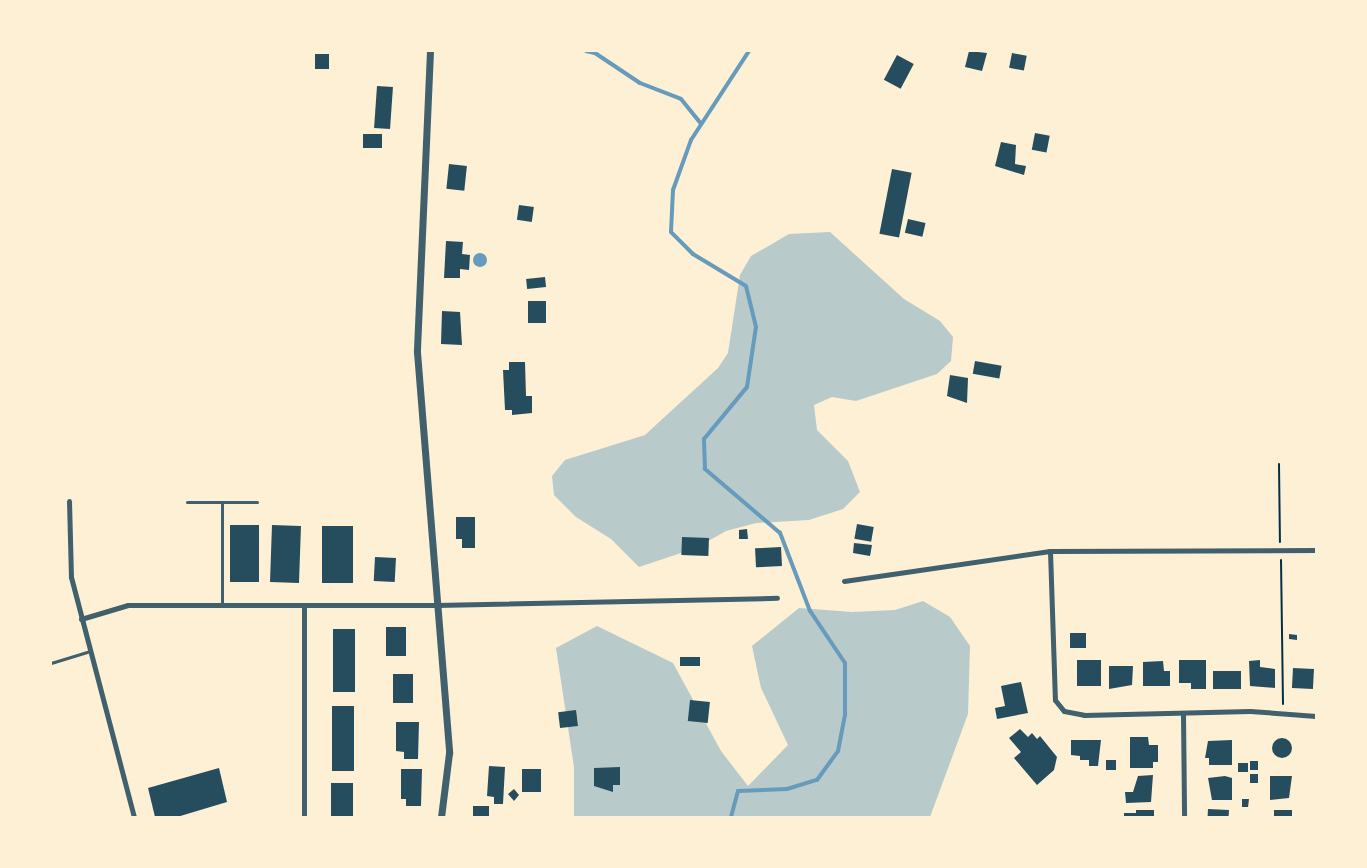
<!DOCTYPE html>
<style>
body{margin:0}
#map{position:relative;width:1367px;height:868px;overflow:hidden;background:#fdf0d5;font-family:Lato,sans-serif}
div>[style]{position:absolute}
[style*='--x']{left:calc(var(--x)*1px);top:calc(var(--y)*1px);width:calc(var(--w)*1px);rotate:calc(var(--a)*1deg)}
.green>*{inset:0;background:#b9caca}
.water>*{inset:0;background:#669bbc}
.round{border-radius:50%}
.stream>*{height:4px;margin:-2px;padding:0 2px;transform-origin:2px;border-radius:2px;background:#669bbc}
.building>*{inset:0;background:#264d5e;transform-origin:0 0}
.path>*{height:2px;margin:-1px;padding:0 1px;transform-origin:1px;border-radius:1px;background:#003049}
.service>*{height:3px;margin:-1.5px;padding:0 1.5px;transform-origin:1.5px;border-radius:1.5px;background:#3f606c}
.minor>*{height:5px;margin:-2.5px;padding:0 2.5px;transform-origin:2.5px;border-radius:2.5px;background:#3f606c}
.tertiary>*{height:7px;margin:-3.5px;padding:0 3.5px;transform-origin:3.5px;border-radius:3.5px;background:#3f606c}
span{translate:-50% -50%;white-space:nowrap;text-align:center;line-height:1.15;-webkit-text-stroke:4.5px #fdf0d5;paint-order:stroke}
.frame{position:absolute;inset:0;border:52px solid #fdf0d5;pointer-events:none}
</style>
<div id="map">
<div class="green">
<div style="clip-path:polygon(830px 232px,904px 299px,940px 321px,953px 337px,951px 361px,937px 374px,856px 401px,832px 397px,814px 405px,817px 430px,848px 461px,860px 492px,843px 509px,809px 520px,756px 523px,726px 531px,696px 548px,639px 567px,611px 539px,576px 517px,554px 495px,552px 476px,565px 460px,645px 435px,718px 368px,728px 353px,740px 275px,751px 256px,789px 234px)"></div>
<div style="clip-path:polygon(923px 601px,950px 617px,970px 646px,968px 714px,930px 817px,574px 817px,574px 767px,556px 648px,597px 626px,673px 663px,721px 751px,748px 786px,788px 745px,761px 688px,752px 646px,799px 608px,852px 612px,895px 610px)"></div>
</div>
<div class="water">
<div class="round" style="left:473px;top:253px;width:14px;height:14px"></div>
</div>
<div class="stream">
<div style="--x:586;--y:51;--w:9;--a:13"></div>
<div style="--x:595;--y:53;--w:54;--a:33.7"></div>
<div style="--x:640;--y:83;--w:44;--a:21.3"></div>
<div style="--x:681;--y:99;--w:32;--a:51"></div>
<div style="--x:731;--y:817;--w:27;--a:-75"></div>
<div style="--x:738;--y:791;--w:49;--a:-2.3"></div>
<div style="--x:787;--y:789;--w:31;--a:-17"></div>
<div style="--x:817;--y:780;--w:36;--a:-54"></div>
<div style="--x:838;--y:751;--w:38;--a:-79"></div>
<div style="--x:845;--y:714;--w:51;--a:-90"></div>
<div style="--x:845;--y:663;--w:63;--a:-123.9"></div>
<div style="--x:810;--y:611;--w:84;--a:-111"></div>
<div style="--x:780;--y:533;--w:99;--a:-139.5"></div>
<div style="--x:705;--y:469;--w:30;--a:-92"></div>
<div style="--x:704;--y:439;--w:67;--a:-50.4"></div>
<div style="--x:747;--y:387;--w:61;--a:-81.5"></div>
<div style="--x:756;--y:327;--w:42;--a:-103.7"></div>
<div style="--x:746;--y:286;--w:62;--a:-148.9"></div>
<div style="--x:693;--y:254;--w:31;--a:-135"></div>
<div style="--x:671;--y:232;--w:42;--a:-87.3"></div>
<div style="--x:673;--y:190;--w:53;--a:-70.2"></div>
<div style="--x:691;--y:140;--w:106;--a:-56.9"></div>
</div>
<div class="building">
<div style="clip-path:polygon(969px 51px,987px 53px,982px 71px,965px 67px)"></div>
<div style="left:1012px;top:53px;width:15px;height:15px;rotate:11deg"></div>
<div style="left:315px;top:54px;width:14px;height:15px"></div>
<div style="left:897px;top:55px;width:19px;height:28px;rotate:28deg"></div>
<div style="left:377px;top:86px;width:16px;height:42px;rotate:4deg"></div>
<div style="left:1035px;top:133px;width:15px;height:17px;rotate:11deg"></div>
<div style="left:363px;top:134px;width:19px;height:14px"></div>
<div style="clip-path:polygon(1001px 142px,1016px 145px,1015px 164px,1026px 166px,1024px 175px,995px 166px)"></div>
<div style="left:449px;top:164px;width:18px;height:25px;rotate:6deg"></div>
<div style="left:892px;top:169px;width:20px;height:66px;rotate:11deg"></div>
<div style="left:519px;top:205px;width:15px;height:15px;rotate:8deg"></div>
<div style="left:908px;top:219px;width:18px;height:14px;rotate:13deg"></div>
<div style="clip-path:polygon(446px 241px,463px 242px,462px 254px,470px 255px,469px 270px,460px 269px,460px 278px,444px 278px)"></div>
<div style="left:545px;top:277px;width:10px;height:19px;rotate:84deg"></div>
<div style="left:528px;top:301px;width:18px;height:22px"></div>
<div style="clip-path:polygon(442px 311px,460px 312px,462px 345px,441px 344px)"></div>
<div style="left:975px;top:361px;width:27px;height:13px;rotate:10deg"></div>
<div style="clip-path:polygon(509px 362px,525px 362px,526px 396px,532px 396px,532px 413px,512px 415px,512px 410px,505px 410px,503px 370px,509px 370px)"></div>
<div style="clip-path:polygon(950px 375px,968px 378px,967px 403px,947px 396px)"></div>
<div style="clip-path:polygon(456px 517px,475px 517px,475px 548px,462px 548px,462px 539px,456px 539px)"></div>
<div style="left:857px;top:524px;width:17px;height:15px;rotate:10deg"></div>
<div style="left:230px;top:525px;width:29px;height:57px"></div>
<div style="left:272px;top:525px;width:29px;height:57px;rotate:2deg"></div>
<div style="left:322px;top:526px;width:31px;height:57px"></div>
<div style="clip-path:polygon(747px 529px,748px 539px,739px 539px,739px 530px)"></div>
<div style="left:682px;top:537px;width:27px;height:18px;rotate:2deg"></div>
<div style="clip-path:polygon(854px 543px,872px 545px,870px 556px,853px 553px)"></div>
<div style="left:781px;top:547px;width:19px;height:26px;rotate:87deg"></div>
<div style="left:375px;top:557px;width:21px;height:24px;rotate:3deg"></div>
<div style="left:386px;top:627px;width:20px;height:29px"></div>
<div style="left:333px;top:629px;width:22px;height:63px"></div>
<div style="left:1070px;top:633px;width:16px;height:15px"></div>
<div style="clip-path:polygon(1289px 634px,1297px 635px,1297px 640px,1289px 639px)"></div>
<div style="left:700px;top:657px;width:9px;height:20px;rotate:90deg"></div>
<div style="left:1077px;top:660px;width:24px;height:26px"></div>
<div style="clip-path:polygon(1179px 660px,1206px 660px,1206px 689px,1191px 689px,1191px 683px,1179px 683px)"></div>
<div style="clip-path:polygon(1260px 660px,1260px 667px,1275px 669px,1275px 688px,1250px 686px,1249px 661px)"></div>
<div style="clip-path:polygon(1163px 661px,1164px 671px,1170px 671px,1170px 686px,1143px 686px,1143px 662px)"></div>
<div style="clip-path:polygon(1109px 666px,1133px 666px,1132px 685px,1109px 689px)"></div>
<div style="left:1293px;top:668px;width:21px;height:20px;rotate:3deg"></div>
<div style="left:1213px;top:671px;width:28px;height:18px"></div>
<div style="left:393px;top:674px;width:20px;height:29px"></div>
<div style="clip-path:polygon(1021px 682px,1028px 713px,997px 719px,995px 708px,1005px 706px,1001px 686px)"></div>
<div style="left:690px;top:700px;width:20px;height:21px;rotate:6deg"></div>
<div style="left:332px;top:706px;width:22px;height:65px"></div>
<div style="left:576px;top:710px;width:16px;height:18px;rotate:83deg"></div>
<div style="clip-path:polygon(396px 722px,419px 722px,418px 759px,404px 759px,404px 752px,396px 751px)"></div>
<div style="clip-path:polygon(1020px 729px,1028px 737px,1032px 733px,1037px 739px,1040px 736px,1057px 757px,1054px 770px,1037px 785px,1014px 758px,1021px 752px,1009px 738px)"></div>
<div style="clip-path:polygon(1130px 737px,1148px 737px,1149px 745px,1158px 745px,1158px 762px,1153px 762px,1153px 768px,1130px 768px)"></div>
<div class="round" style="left:1272px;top:738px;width:20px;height:20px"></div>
<div style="clip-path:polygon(1071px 740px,1101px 740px,1098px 766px,1089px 766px,1089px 760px,1080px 760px,1080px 756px,1071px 755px)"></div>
<div style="clip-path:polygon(1232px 740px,1232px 765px,1209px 765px,1209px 758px,1205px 758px,1208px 741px)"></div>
<div style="left:1106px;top:760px;width:10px;height:10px"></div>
<div style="left:1250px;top:761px;width:8px;height:9px"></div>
<div style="left:1238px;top:763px;width:10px;height:9px"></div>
<div style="clip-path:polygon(489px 766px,505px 767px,503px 804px,494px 804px,494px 797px,487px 796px)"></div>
<div style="clip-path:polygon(620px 767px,620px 785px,613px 785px,613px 792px,594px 786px,594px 768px)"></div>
<div style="clip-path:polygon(219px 768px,227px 802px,177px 817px,155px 817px,148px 788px)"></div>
<div style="clip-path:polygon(401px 769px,422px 769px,421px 806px,406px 806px,406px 799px,401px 799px)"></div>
<div style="left:522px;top:769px;width:19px;height:23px"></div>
<div style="left:1250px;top:774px;width:8px;height:9px"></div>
<div style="clip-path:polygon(1153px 775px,1151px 802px,1126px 803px,1125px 792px,1133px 792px,1138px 776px)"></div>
<div style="clip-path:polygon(1225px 776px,1232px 778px,1232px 800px,1212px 800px,1208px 778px)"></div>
<div style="clip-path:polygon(1270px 776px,1292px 776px,1289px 798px,1270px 800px)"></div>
<div style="left:331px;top:783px;width:22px;height:34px"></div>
<div style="clip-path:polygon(514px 789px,519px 795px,514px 801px,508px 794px)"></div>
<div style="clip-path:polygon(1242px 799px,1249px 799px,1248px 807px,1242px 807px)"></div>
<div style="left:473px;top:806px;width:16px;height:11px"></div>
<div style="left:1208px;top:809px;width:21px;height:8px;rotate:3deg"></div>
<div style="clip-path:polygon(1136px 810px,1154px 810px,1154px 817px,1124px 817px,1124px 813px,1136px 813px)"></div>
<div style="left:1274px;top:810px;width:18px;height:7px"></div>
</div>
<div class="path">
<div style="--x:1279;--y:464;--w:78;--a:89.3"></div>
<div style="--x:1281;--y:560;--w:144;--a:89.2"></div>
</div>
<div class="service">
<div style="--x:187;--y:502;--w:70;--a:0"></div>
<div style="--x:222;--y:605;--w:103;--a:-90"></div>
<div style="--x:51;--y:663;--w:41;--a:-17.1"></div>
</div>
<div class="minor">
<div style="--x:69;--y:501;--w:76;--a:88.5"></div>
<div style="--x:71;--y:577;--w:248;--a:75.3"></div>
<div style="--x:1050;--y:551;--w:149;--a:88.1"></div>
<div style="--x:1055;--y:700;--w:14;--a:51"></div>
<div style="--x:1064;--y:711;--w:20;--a:11"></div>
<div style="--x:1084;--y:715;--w:166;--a:-1.4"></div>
<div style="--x:1250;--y:711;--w:66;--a:4.3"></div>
<div style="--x:844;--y:581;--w:208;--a:-8.3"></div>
<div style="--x:1050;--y:551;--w:266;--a:-0.2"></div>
<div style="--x:81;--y:619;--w:49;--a:-16.6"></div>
<div style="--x:128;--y:605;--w:308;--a:0"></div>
<div style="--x:436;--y:605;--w:341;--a:-1.2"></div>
<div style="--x:1183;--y:714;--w:103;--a:89.4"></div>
<div style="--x:304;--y:817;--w:212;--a:-90"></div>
</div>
<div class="tertiary">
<div style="--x:430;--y:51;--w:301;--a:92.5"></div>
<div style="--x:417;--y:352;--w:402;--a:85.4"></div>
<div style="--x:449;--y:753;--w:64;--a:97.1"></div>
</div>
<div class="frame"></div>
</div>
